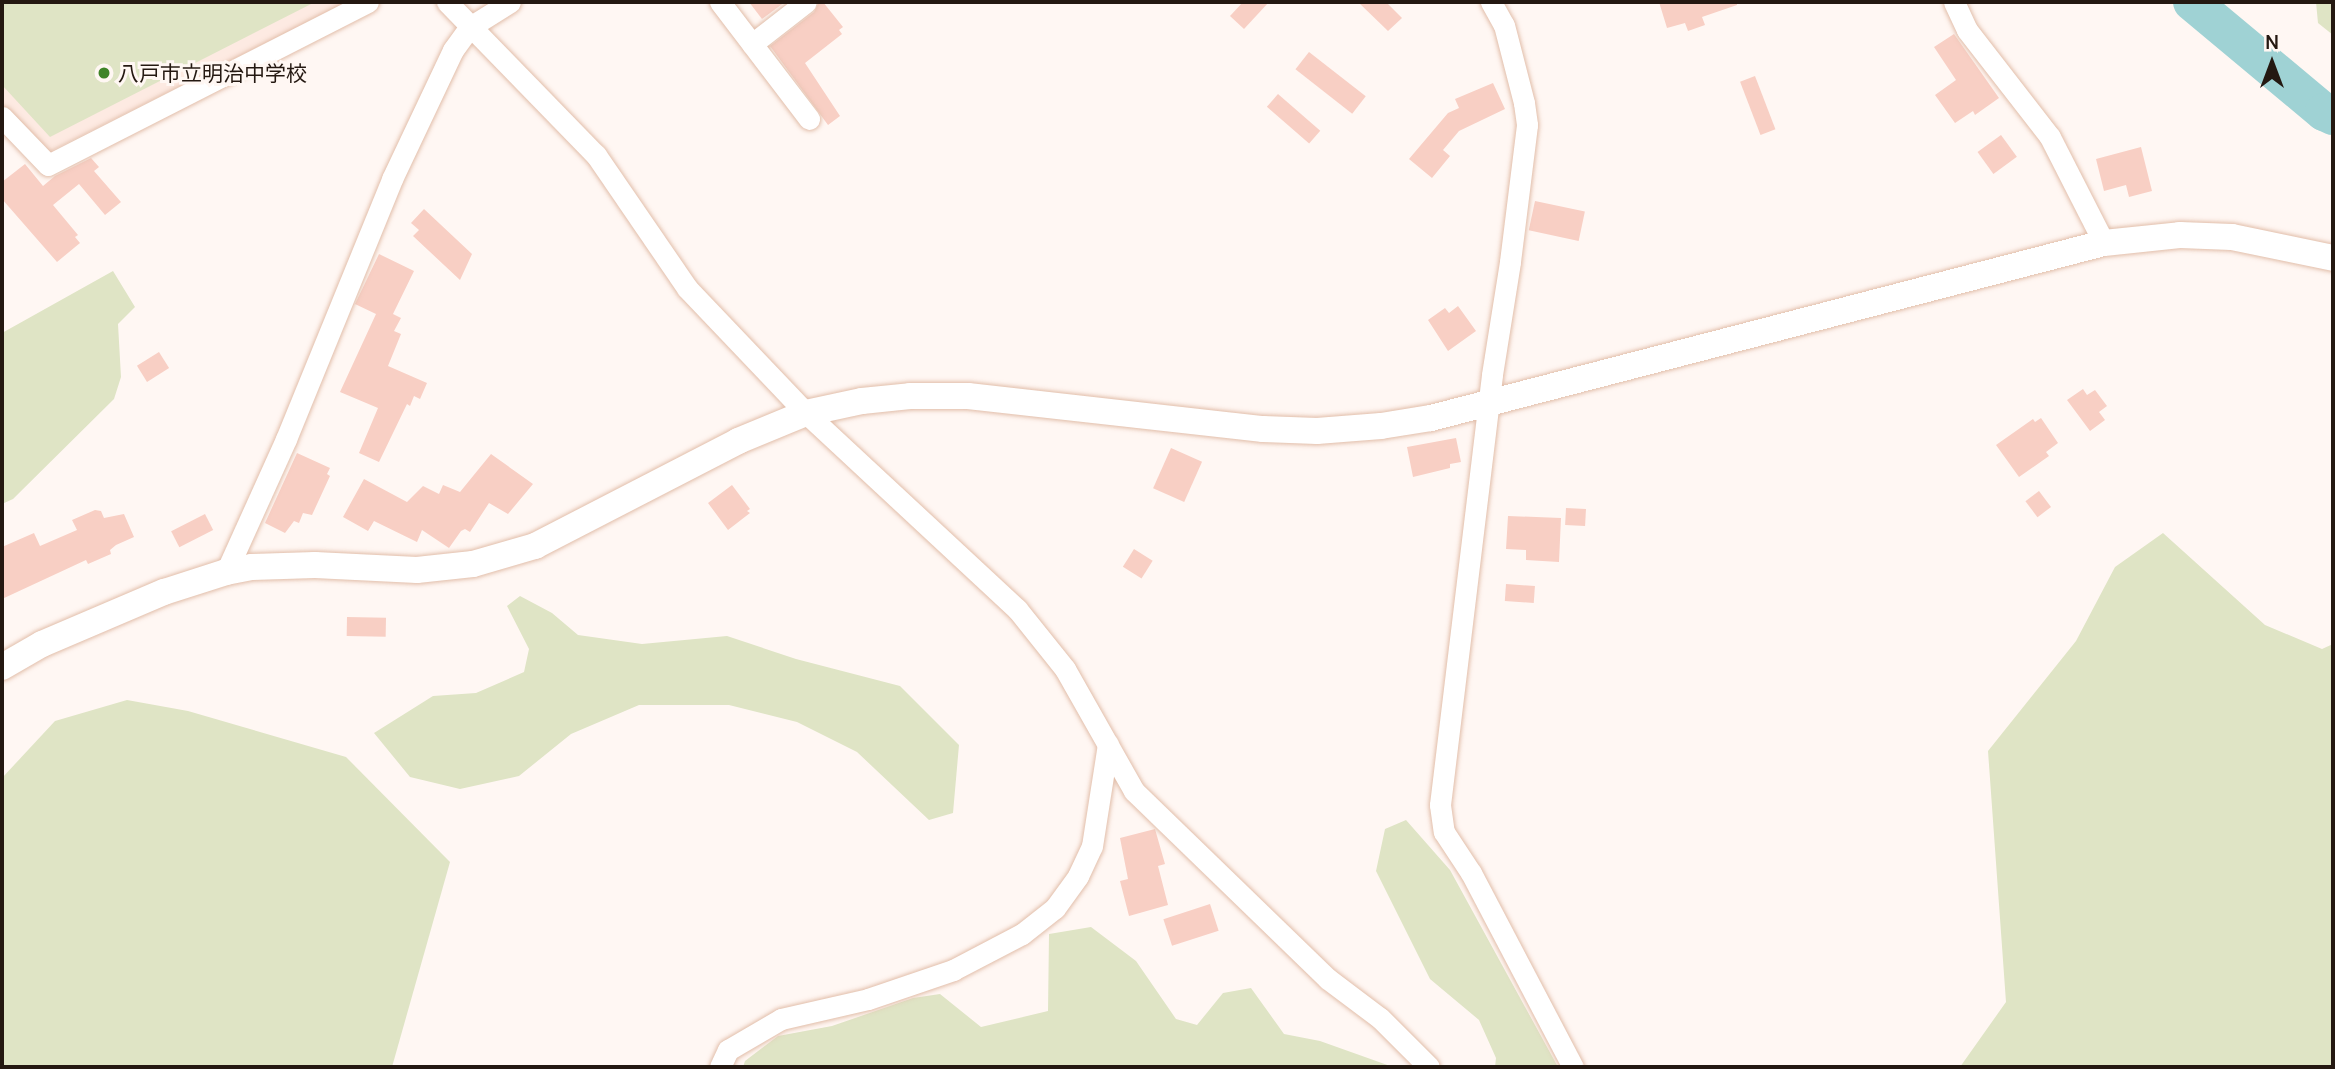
<!DOCTYPE html>
<meta charset="utf-8">
<style>
body{margin:0}
#map{position:relative;width:2335px;height:1069px;overflow:hidden;background:#fff7f3;font-family:Manrope,"Noto Sans JP",sans-serif}
div>[style]{position:absolute}
[style*='--x']{left:calc(var(--x)*1px);top:calc(var(--y)*1px);width:calc(var(--w)*1px);rotate:calc(var(--a)*1deg)}
.education>*{inset:0;background:#fdeae2}
.green>*{inset:0;background:#dfe4c5}
.river>*{height:38px;margin:-19px;padding:0 19px;transform-origin:19px;border-radius:19px;background:#9fd2d4}
.building>*{inset:0;background:#f8cfc4;transform-origin:0 0}
.roads{filter:drop-shadow(0 0 2px #e2beaa) drop-shadow(0 0 2px #e2beaa)}
.minor>*{height:21px;margin:-10.5px;padding:0 10.5px;transform-origin:10.5px;border-radius:10.5px;background:#fff}
.tertiary>*{height:26px;margin:-13px;padding:0 13px;transform-origin:13px;border-radius:13px;background:#fff}
.dots>*{width:19px;height:19px;translate:-50% -50%;box-sizing:border-box;border:4px solid #fff7f3;border-radius:50%}
span{translate:-50% -50%;white-space:nowrap;text-align:center;line-height:1.15;-webkit-text-stroke:6px #fff7f3;paint-order:stroke}
.poi-label{font-size:21px;color:#241811}
.left{translate:0 -50%;text-align:left}
.frame{position:absolute;inset:0;border:4px solid #241811;pointer-events:none}
.north{position:absolute;left:2237px;top:28px;width:70px;height:70px;-webkit-text-stroke:5px #fff7f3;paint-order:stroke;rotate:0deg;font-size:19px;font-weight:700;line-height:28px;text-align:center;color:#241811}
.north::after{content:'';display:block;margin:auto;width:24px;height:32px;background:#241811;clip-path:polygon(50% 0,100% 100%,50% 72%,0 100%)}
</style>
<div id="map">
<div class="education">
<div style="clip-path:polygon(2px 2px,347px 2px,43px 155px,2px 109px)"></div>
</div>
<div class="green">
<div style="clip-path:polygon(2px 2px,315px 2px,50px 137px,2px 85px)"></div>
<div style="clip-path:polygon(2316px 2px,2333px 2px,2333px 35px,2318px 23px)"></div>
<div style="clip-path:polygon(113px 271px,135px 307px,118px 324px,121px 377px,114px 399px,13px 499px,2px 504px,2px 333px)"></div>
<div style="clip-path:polygon(2163px 533px,2265px 625px,2322px 649px,2333px 644px,2333px 1067px,1960px 1067px,2006px 1002px,1988px 751px,2076px 641px,2115px 567px)"></div>
<div style="clip-path:polygon(520px 596px,552px 613px,578px 635px,642px 644px,727px 636px,796px 659px,900px 686px,959px 745px,953px 813px,929px 820px,857px 752px,797px 722px,729px 705px,639px 705px,571px 734px,519px 776px,460px 789px,410px 777px,374px 733px,433px 696px,476px 693px,524px 672px,529px 649px,507px 606px)"></div>
<div style="clip-path:polygon(127px 700px,188px 711px,346px 757px,450px 862px,392px 1067px,2px 1067px,2px 778px,55px 721px)"></div>
<div style="clip-path:polygon(1406px 820px,1450px 870px,1558px 1067px,1495px 1067px,1496px 1058px,1479px 1020px,1430px 979px,1376px 871px,1385px 829px)"></div>
<div style="clip-path:polygon(1091px 927px,1136px 961px,1176px 1019px,1197px 1025px,1223px 993px,1251px 988px,1284px 1034px,1320px 1041px,1393px 1067px,743px 1067px,745px 1061px,778px 1036px,832px 1026px,913px 998px,940px 994px,981px 1027px,1048px 1011px,1049px 934px)"></div>
</div>
<div class="river">
<div style="--x:2192;--y:2;--w:172;--a:39.8"></div>
<div style="--x:2324;--y:112;--w:10;--a:24"></div>
</div>
<div class="building">
<div style="clip-path:polygon(749px 2px,785px 2px,762px 19px)"></div>
<div style="clip-path:polygon(819px 2px,823px 2px,843px 27px,839px 30px,842px 34px,805px 63px,840px 116px,828px 125px,770px 46px,814px 12px)"></div>
<div style="clip-path:polygon(1243px 2px,1269px 2px,1244px 29px,1230px 16px)"></div>
<div style="clip-path:polygon(1358px 2px,1386px 2px,1402px 18px,1388px 31px)"></div>
<div style="clip-path:polygon(1659px 2px,1737px 2px,1737px 5px,1702px 17px,1705px 25px,1688px 31px,1685px 23px,1667px 28px)"></div>
<div style="clip-path:polygon(1954px 34px,1999px 98px,1975px 115px,1973px 111px,1955px 123px,1935px 95px,1956px 80px,1934px 47px)"></div>
<div style="left:1309px;top:52px;width:72px;height:22px;rotate:38deg"></div>
<div style="left:1755px;top:76px;width:57px;height:16px;rotate:69deg"></div>
<div style="clip-path:polygon(1493px 83px,1505px 109px,1459px 131px,1443px 150px,1450px 156px,1432px 178px,1409px 159px,1448px 113px,1459px 108px,1455px 99px)"></div>
<div style="left:1278px;top:94px;width:56px;height:17px;rotate:41deg"></div>
<div style="left:2001px;top:135px;width:27px;height:29px;rotate:54deg"></div>
<div style="clip-path:polygon(2141px 147px,2152px 191px,2129px 197px,2126px 185px,2104px 191px,2096px 159px)"></div>
<div style="clip-path:polygon(91px 158px,99px 167px,94px 171px,121px 202px,105px 215px,79px 184px,53px 205px,78px 235px,75px 237px,80px 243px,57px 262px,2px 199px,2px 182px,25px 164px,43px 186px,55px 176px)"></div>
<div style="left:1535px;top:201px;width:51px;height:30px;rotate:12deg"></div>
<div style="clip-path:polygon(424px 209px,472px 254px,460px 280px,413px 236px,419px 230px,411px 223px)"></div>
<div style="clip-path:polygon(379px 254px,414px 271px,393px 314px,401px 318px,394px 331px,401px 334px,388px 366px,427px 383px,420px 399px,414px 396px,410px 406px,407px 404px,379px 462px,359px 453px,378px 408px,340px 392px,376px 314px,355px 304px)"></div>
<div style="clip-path:polygon(1458px 306px,1476px 331px,1448px 351px,1428px 320px,1445px 308px,1449px 313px)"></div>
<div style="left:159px;top:352px;width:19px;height:26px;rotate:58deg"></div>
<div style="clip-path:polygon(2083px 389px,2087px 395px,2095px 390px,2107px 406px,2099px 412px,2105px 420px,2090px 431px,2067px 400px)"></div>
<div style="clip-path:polygon(2041px 418px,2058px 443px,2046px 452px,2049px 456px,2019px 477px,1996px 445px,2033px 419px,2035px 422px)"></div>
<div style="clip-path:polygon(1456px 438px,1461px 462px,1450px 464px,1450px 468px,1413px 477px,1407px 447px)"></div>
<div style="left:1171px;top:448px;width:34px;height:44px;rotate:24deg"></div>
<div style="clip-path:polygon(297px 453px,330px 468px,327px 474px,330px 476px,312px 515px,303px 513px,299px 523px,294px 521px,285px 533px,265px 523px)"></div>
<div style="clip-path:polygon(491px 454px,533px 484px,508px 514px,489px 503px,470px 532px,465px 529px,461px 531px,449px 548px,422px 530px,417px 542px,374px 521px,368px 531px,343px 517px,364px 479px,407px 502px,423px 486px,439px 494px,443px 485px,460px 492px)"></div>
<div style="clip-path:polygon(732px 485px,750px 509px,747px 511px,750px 513px,728px 530px,708px 503px)"></div>
<div style="left:2039px;top:491px;width:20px;height:17px;rotate:53deg"></div>
<div style="left:1566px;top:508px;width:20px;height:17px;rotate:3deg"></div>
<div style="clip-path:polygon(95px 510px,101px 511px,104px 518px,124px 514px,134px 537px,116px 545px,110px 550px,111px 554px,88px 564px,86px 560px,2px 599px,2px 547px,34px 533px,40px 546px,77px 530px,72px 520px)"></div>
<div style="left:205px;top:514px;width:18px;height:38px;rotate:63deg"></div>
<div style="clip-path:polygon(1508px 516px,1561px 518px,1559px 562px,1526px 560px,1526px 550px,1506px 549px)"></div>
<div style="left:1134px;top:549px;width:22px;height:21px;rotate:32deg"></div>
<div style="left:1506px;top:584px;width:29px;height:17px;rotate:4deg"></div>
<div style="left:347px;top:617px;width:39px;height:19px;rotate:1deg"></div>
<div style="clip-path:polygon(1155px 829px,1165px 864px,1158px 866px,1168px 905px,1129px 916px,1120px 881px,1128px 879px,1120px 838px)"></div>
<div style="left:1210px;top:904px;width:28px;height:49px;rotate:72deg"></div>
</div>
<div class="roads">
<div class="minor">
<div style="--x:447;--y:2;--w:214;--a:45.8"></div>
<div style="--x:596;--y:155;--w:161;--a:55.6"></div>
<div style="--x:687;--y:288;--w:173;--a:46.4"></div>
<div style="--x:806;--y:413;--w:288;--a:42.9"></div>
<div style="--x:1017;--y:609;--w:77;--a:51.3"></div>
<div style="--x:1065;--y:669;--w:140;--a:60.5"></div>
<div style="--x:1134;--y:791;--w:270;--a:44.1"></div>
<div style="--x:1328;--y:979;--w:65;--a:36.9"></div>
<div style="--x:1380;--y:1018;--w:69;--a:45"></div>
<div style="--x:720;--y:2;--w:147;--a:52.7"></div>
<div style="--x:1491;--y:2;--w:26;--a:61"></div>
<div style="--x:1504;--y:25;--w:81;--a:75.6"></div>
<div style="--x:1524;--y:103;--w:22;--a:82"></div>
<div style="--x:1527;--y:125;--w:138;--a:97.1"></div>
<div style="--x:1510;--y:262;--w:114;--a:99.1"></div>
<div style="--x:1492;--y:375;--w:433;--a:96.9"></div>
<div style="--x:1440;--y:805;--w:27;--a:82"></div>
<div style="--x:1444;--y:832;--w:49;--a:56.6"></div>
<div style="--x:1471;--y:873;--w:219;--a:62.3"></div>
<div style="--x:1954;--y:2;--w:31;--a:65"></div>
<div style="--x:1967;--y:30;--w:135;--a:52.2"></div>
<div style="--x:2050;--y:137;--w:119;--a:63"></div>
<div style="--x:752;--y:44;--w:68;--a:-37.9"></div>
<div style="--x:2;--y:117;--w:66;--a:46.2"></div>
<div style="--x:48;--y:165;--w:359;--a:-27"></div>
<div style="--x:226;--y:572;--w:146;--a:-65.7"></div>
<div style="--x:286;--y:439;--w:281;--a:-67.8"></div>
<div style="--x:392;--y:179;--w:143;--a:-64.7"></div>
<div style="--x:453;--y:50;--w:29;--a:-54"></div>
<div style="--x:470;--y:27;--w:47;--a:-32"></div>
<div style="--x:720;--y:1067;--w:19;--a:-65"></div>
<div style="--x:728;--y:1050;--w:61;--a:-30.3"></div>
<div style="--x:781;--y:1019;--w:89;--a:-12.9"></div>
<div style="--x:868;--y:999;--w:90;--a:-18.8"></div>
<div style="--x:953;--y:970;--w:78;--a:-27.6"></div>
<div style="--x:1022;--y:934;--w:42;--a:-38.2"></div>
<div style="--x:1055;--y:908;--w:39;--a:-54"></div>
<div style="--x:1078;--y:876;--w:33;--a:-65"></div>
<div style="--x:1092;--y:846;--w:103;--a:-81.1"></div>
</div>
<div class="tertiary">
<div style="--x:2;--y:667;--w:46;--a:-29.9"></div>
<div style="--x:42;--y:644;--w:133;--a:-23.1"></div>
<div style="--x:164;--y:592;--w:65;--a:-17.9"></div>
<div style="--x:226;--y:572;--w:26;--a:-11"></div>
<div style="--x:252;--y:567;--w:63;--a:-1.8"></div>
<div style="--x:315;--y:565;--w:102;--a:2.8"></div>
<div style="--x:417;--y:570;--w:56;--a:-6.1"></div>
<div style="--x:473;--y:564;--w:65;--a:-16.2"></div>
<div style="--x:535;--y:546;--w:229;--a:-27.3"></div>
<div style="--x:738;--y:441;--w:74;--a:-22.4"></div>
<div style="--x:806;--y:413;--w:57;--a:-12.1"></div>
<div style="--x:862;--y:401;--w:48;--a:-5.9"></div>
<div style="--x:910;--y:396;--w:58;--a:0"></div>
<div style="--x:968;--y:396;--w:297;--a:6.4"></div>
<div style="--x:1263;--y:429;--w:54;--a:2.1"></div>
<div style="--x:1317;--y:431;--w:64;--a:-4.5"></div>
<div style="--x:1381;--y:426;--w:51;--a:-9.1"></div>
<div style="--x:1431;--y:418;--w:695;--a:-14.58"></div>
<div style="--x:2104;--y:243;--w:76;--a:-6"></div>
<div style="--x:2180;--y:235;--w:52;--a:2.2"></div>
<div style="--x:2232;--y:237;--w:103;--a:11.7"></div>
</div>
</div>
<div class="dots">
<div style="left:104px;top:73px;background:#3f8428"></div>
</div>
<div class="poi-label">
<span class="left" style="left:118px;top:73px">八戸市立明治中学校</span>
</div>
<div class="frame"></div>
<div class="north">N</div>
</div>
